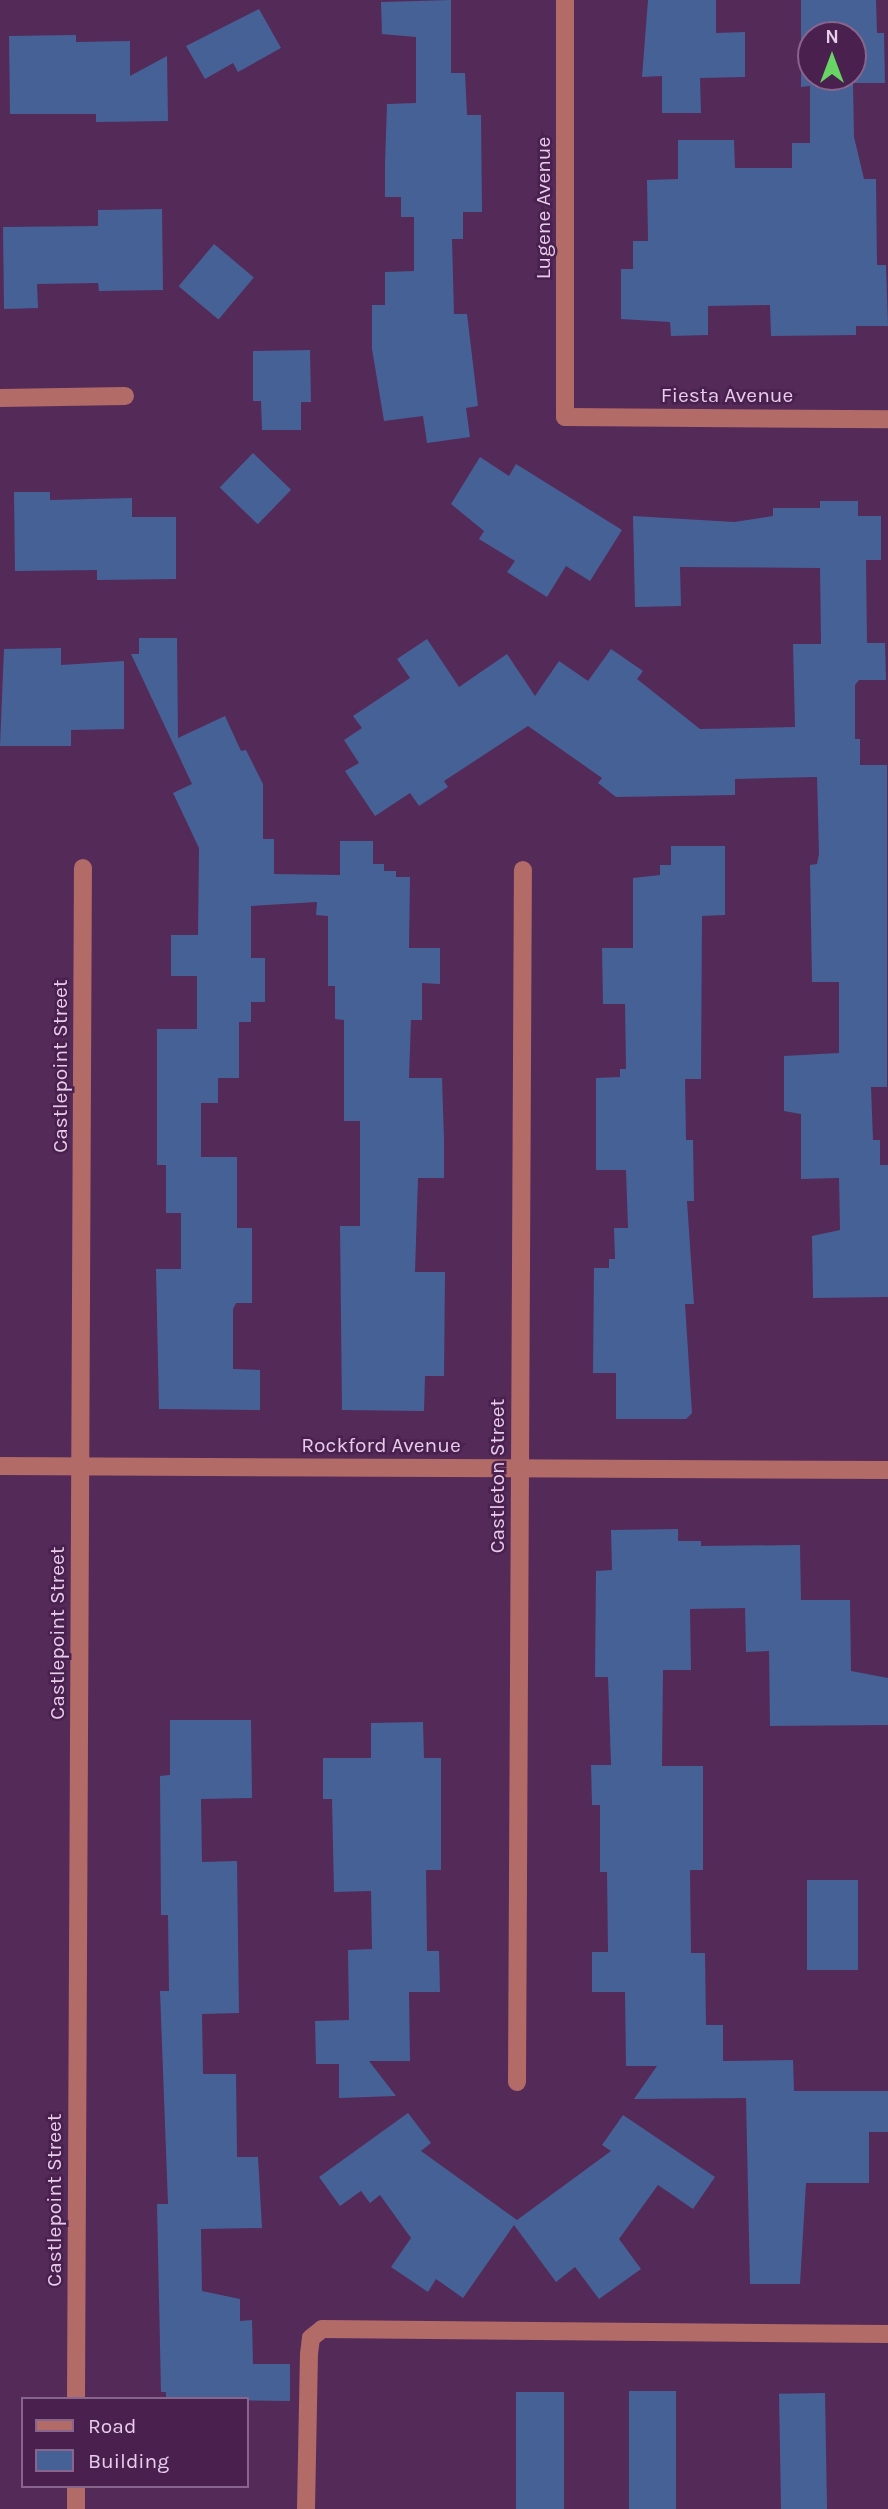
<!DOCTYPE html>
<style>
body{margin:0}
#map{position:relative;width:888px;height:2509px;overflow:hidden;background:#542a59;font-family:Karla,sans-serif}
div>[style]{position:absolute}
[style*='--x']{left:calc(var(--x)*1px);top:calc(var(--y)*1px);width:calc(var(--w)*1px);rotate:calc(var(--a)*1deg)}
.building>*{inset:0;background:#466196;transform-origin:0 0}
.minor>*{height:18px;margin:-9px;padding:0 9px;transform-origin:9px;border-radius:9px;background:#b26b67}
span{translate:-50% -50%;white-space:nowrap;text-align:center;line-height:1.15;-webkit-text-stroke:5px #49204e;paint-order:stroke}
.street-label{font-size:21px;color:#e6cde9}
.legend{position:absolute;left:21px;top:2397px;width:228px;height:91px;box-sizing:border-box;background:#49204e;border:2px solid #88658c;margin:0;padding:9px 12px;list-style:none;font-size:21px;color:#e6cde9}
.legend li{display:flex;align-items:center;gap:14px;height:35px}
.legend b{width:35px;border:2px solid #88658c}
.north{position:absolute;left:797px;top:21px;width:70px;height:70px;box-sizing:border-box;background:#49204e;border:2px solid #88658c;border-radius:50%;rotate:0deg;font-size:19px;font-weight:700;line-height:28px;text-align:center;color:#e6cde9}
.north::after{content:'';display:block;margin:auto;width:24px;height:32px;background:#68d465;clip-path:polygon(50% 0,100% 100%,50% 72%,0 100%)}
</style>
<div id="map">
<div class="building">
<div style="clip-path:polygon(451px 0,451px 73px,465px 73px,467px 115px,481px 115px,482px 212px,463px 212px,463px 239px,452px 239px,454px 314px,467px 314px,478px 406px,466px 408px,470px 437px,427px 443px,423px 416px,384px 421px,372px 349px,372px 305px,385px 305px,385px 272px,414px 271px,414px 217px,401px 217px,401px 197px,385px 197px,385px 164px,387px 104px,416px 103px,416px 37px,382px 34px,381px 2px)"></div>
<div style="clip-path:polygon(648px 0,716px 0,716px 33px,745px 32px,745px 77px,700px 78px,701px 113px,662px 113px,662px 76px,642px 77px)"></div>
<div style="clip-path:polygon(evenodd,801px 0,876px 0,877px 33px,884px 33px,885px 83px,853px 83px,854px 137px,864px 179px,876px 179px,877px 265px,886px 265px,888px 326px,856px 326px,856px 335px,771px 336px,770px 305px,708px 306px,708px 335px,671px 336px,670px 322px,621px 319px,621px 269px,633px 269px,633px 241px,648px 241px,647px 180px,678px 179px,678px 140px,734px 140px,735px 168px,792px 168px,792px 143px,810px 143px,810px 86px,801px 87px,801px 0,811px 35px,853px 35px,853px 77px,811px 77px,811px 35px)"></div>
<div style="clip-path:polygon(259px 9px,281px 48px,238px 72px,233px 63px,205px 79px,186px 46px)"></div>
<div style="clip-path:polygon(76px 35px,76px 42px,130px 41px,130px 76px,167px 56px,168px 121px,96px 122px,96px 114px,10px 114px,9px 36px)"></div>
<div style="clip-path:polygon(162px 209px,163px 290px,99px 291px,98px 283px,37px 284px,38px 308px,4px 309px,3px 227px,98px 226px,98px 210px)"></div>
<div style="left:214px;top:244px;width:52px;height:55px;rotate:40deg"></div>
<div style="clip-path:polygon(310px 350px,311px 402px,301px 402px,301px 430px,262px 430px,261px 401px,253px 401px,253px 351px)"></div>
<div style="left:253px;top:453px;width:53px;height:48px;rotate:44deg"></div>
<div style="clip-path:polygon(480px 457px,509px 476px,516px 464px,622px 530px,590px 581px,566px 566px,547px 597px,507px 572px,515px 561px,479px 539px,484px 531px,451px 504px)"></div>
<div style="clip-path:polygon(14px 492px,50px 492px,50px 500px,132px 498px,132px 517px,176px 517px,176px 579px,97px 580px,97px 570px,15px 571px)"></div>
<div style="clip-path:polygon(820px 501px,858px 501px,858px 516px,881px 516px,881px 560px,866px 560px,867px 643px,885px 643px,886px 680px,859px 680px,855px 685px,855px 739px,860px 739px,860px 765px,887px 765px,887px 1087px,871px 1087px,873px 1140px,880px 1140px,880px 1165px,888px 1165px,888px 1297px,813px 1298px,812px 1236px,840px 1230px,839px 1178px,801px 1179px,801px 1114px,784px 1111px,784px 1056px,839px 1053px,839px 982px,812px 982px,810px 865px,817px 864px,819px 854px,817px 777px,735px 779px,735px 795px,616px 797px,598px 783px,602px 778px,528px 726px,444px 781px,448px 787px,419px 806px,410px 793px,375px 816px,345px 771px,359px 763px,344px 740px,362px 728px,353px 716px,410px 678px,397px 659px,427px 639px,459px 687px,507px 654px,535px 696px,559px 661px,588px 681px,611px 649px,643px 671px,637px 679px,700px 729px,795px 727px,793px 644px,821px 644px,820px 568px,680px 567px,681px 606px,635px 607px,633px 516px,734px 522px,773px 516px,773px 508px,820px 508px)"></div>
<div style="clip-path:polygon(139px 638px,177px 638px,178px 738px,225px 716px,241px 751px,246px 750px,263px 784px,263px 839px,274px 839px,274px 874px,340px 875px,340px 841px,373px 841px,373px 864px,384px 864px,384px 871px,396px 871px,396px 877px,410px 877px,409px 948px,440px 948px,440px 984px,422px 983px,422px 1020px,411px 1020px,409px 1078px,442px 1078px,444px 1139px,444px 1178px,418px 1178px,415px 1272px,445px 1272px,444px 1376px,425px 1376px,424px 1411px,342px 1410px,340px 1226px,360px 1226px,360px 1121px,344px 1121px,344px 1020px,335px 1019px,335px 986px,328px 986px,328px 916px,316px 915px,317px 902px,251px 906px,251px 958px,265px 958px,265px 1002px,251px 1002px,251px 1022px,239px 1022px,239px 1078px,218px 1078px,218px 1103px,201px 1103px,201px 1157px,237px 1157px,237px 1228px,252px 1228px,252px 1303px,236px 1303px,233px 1309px,233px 1369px,260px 1370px,260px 1410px,159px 1409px,156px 1269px,181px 1269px,181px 1213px,166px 1213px,166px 1165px,157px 1165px,157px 1029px,197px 1029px,197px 976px,171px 976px,171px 935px,198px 935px,199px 848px,173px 793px,192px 784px,131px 654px,139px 654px)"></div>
<div style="clip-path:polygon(61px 648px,61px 665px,124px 661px,124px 729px,71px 730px,71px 746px,0 746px,4px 649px)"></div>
<div style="clip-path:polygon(671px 846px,725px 846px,725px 915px,702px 916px,701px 1079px,685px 1079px,686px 1140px,693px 1140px,694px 1201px,687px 1201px,694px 1304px,685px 1304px,692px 1413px,686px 1419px,616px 1419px,616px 1373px,593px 1373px,594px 1268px,609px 1268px,609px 1259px,615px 1259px,614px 1228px,628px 1228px,626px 1170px,596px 1170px,596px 1078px,620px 1077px,620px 1069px,626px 1069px,625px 1004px,603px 1004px,602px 948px,633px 948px,633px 878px,660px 875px,660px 865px,671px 865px)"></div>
<div style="clip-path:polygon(678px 1529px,678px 1541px,701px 1541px,701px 1546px,800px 1545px,801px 1600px,850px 1600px,851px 1671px,888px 1678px,888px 1725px,770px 1726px,769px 1651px,746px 1652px,745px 1608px,690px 1609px,691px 1670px,663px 1670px,662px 1766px,703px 1766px,703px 1870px,690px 1870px,691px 1953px,705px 1953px,706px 2025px,723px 2025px,723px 2061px,793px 2060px,794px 2091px,888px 2091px,888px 2132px,869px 2132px,869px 2183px,806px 2183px,800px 2284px,750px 2284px,746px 2098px,634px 2099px,657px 2066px,626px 2066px,625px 1992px,592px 1992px,592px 1952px,608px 1952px,607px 1872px,600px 1872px,600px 1805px,592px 1805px,591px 1765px,611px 1765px,608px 1677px,595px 1677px,596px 1571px,612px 1570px,611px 1530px)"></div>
<div style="clip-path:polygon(170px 1720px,251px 1720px,252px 1798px,201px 1799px,202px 1862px,237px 1861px,239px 2013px,202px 2014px,203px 2074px,236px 2074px,237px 2157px,258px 2157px,262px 2228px,201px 2229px,202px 2291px,240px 2299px,240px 2321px,252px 2320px,253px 2364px,290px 2364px,290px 2401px,166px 2399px,166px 2392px,161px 2392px,157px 2204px,168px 2204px,160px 1991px,169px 1991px,168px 1915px,161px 1915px,160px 1776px,170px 1775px)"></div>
<div style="clip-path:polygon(423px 1722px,424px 1758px,441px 1758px,441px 1870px,426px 1870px,427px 1951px,439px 1951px,440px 1992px,409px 1992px,410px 2061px,369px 2061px,396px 2096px,339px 2098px,339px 2064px,316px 2064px,315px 2021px,349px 2020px,348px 1950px,372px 1949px,371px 1891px,334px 1892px,332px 1799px,323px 1799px,323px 1758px,371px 1758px,371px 1723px)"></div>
<div style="left:858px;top:1880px;width:90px;height:51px;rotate:90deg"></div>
<div style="clip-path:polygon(408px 2113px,431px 2143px,421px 2151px,517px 2220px,611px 2151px,602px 2145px,623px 2115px,715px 2177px,693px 2209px,658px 2185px,619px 2239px,641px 2269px,599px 2299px,575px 2267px,556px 2282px,514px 2225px,463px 2298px,436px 2279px,428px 2292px,391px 2267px,411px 2238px,380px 2195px,370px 2203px,361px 2191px,340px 2206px,319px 2177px)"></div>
<div style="left:676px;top:2391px;width:118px;height:47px;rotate:90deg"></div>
<div style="left:516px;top:2392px;width:48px;height:117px"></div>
<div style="left:825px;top:2393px;width:116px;height:46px;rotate:89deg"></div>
</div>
<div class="minor">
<div style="--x:565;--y:0;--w:417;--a:90"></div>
<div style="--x:565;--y:417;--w:323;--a:0.4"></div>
<div style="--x:0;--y:398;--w:125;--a:-0.9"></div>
<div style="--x:0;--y:1466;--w:888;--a:0.26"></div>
<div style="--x:517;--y:2082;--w:1212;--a:-89.72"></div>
<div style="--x:76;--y:2399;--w:1531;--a:-89.74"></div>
<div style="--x:76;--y:2509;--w:23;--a:-90"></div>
<div style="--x:306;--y:2509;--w:155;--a:-88.9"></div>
<div style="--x:309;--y:2354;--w:16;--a:-83"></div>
<div style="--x:311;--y:2338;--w:14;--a:-39"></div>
<div style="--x:322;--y:2329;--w:566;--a:0.51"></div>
</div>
<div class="street-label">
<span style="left:543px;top:208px;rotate:-90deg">Lugene Avenue</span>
<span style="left:727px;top:395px">Fiesta Avenue</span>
<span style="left:60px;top:1066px;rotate:-90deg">Castlepoint Street</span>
<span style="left:381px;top:1445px">Rockford Avenue</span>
<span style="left:497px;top:1476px;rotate:-90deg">Castleton Street</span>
<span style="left:57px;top:1633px;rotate:-90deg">Castlepoint Street</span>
<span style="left:54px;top:2200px;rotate:-90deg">Castlepoint Street</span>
</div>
<ul class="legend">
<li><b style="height:9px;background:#b26b67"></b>Road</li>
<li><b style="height:19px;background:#466196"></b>Building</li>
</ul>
<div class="north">N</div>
</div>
